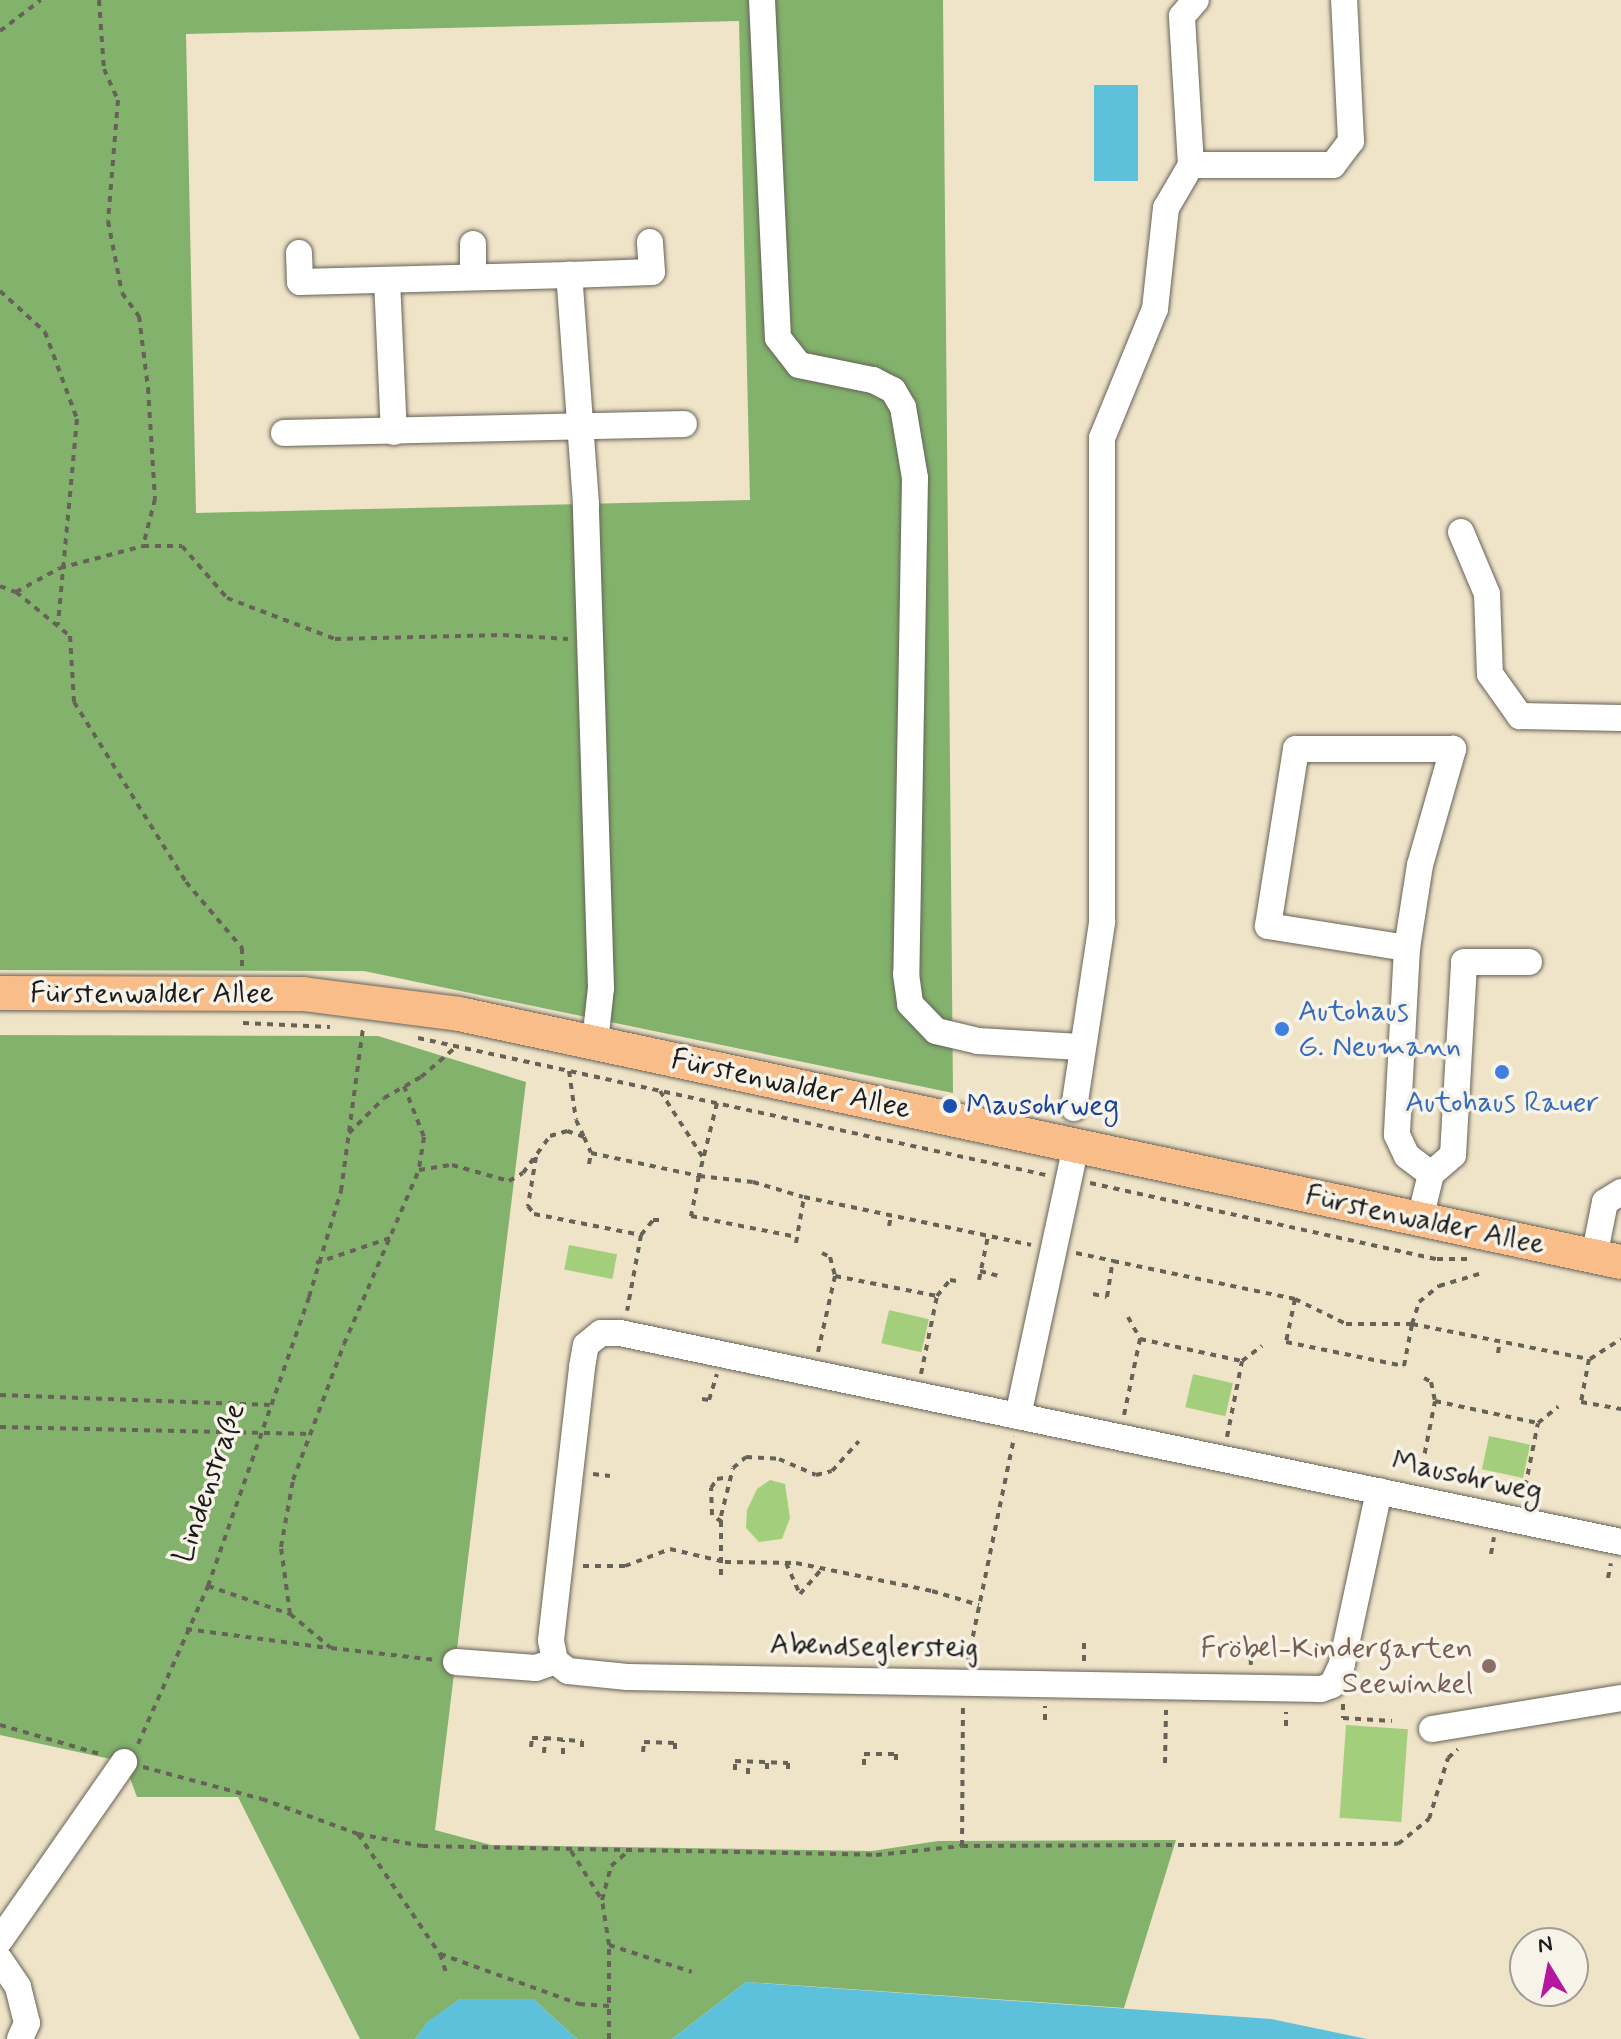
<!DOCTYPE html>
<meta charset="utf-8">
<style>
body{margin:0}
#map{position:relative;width:1621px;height:2039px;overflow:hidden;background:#efe4c8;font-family:Mynerve,sans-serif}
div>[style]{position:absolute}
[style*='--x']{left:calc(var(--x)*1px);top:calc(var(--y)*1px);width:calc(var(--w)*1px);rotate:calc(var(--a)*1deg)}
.green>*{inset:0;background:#a3cf7c;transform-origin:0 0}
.forest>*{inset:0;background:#82b26c}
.water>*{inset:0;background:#5ec1dc;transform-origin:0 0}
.path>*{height:4px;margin-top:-2px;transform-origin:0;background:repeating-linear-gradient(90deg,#666258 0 6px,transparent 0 12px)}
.roads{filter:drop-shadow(0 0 2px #666258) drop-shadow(0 0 2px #666258)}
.minor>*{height:26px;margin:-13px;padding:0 13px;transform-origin:13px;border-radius:13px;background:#fff}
.major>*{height:34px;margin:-17px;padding:0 17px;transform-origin:17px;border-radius:17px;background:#f8bd88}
.dots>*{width:22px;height:22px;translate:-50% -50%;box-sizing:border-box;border:4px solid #f7f3e8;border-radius:50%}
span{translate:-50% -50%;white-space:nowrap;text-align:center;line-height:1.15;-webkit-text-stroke:7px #f7f3e8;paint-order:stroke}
.street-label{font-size:30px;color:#1c1c1c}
.shop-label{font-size:30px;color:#366cbe}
.left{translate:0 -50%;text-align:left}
.transit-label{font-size:30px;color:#164399}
.education-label{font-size:30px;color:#785e54}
.right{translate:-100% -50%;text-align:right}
.north{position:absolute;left:1509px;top:1927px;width:80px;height:80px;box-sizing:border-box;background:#f7f3e8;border:2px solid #9f9d96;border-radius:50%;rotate:350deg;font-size:22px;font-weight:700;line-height:32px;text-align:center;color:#1c1c1c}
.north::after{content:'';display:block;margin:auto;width:28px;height:36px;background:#b5179e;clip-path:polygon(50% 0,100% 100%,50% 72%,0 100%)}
</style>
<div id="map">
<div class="green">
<div style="left:569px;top:1245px;width:49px;height:25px;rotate:11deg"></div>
<div style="left:889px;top:1310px;width:41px;height:34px;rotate:13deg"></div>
<div style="left:1193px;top:1374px;width:41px;height:34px;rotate:13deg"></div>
<div style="left:1489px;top:1436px;width:42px;height:34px;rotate:12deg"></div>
<div style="clip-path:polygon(770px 1480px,785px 1484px,790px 1518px,782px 1539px,759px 1542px,746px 1528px,747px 1510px,757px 1489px)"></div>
<div style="left:1346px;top:1725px;width:62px;height:93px;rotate:4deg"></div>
</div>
<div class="forest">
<div style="clip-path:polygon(evenodd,0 0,943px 0,953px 1093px,364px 971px,0 970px,0 0,739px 21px,750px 500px,196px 513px,186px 34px,739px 21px)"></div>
<div style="clip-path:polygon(0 1035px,378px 1036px,526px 1082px,435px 1830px,491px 1845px,872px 1851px,938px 1841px,1176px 1840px,1124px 2008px,746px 1982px,672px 2039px,577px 2039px,533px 1999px,460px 1999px,428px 2022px,415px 2039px,360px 2039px,238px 1797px,137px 1797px,124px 1762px,0 1735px)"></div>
</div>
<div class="water">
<div style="left:1138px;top:85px;width:96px;height:44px;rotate:90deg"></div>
<div style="clip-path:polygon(746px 1982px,1271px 2019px,1367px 2039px,672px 2039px)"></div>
<div style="clip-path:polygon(460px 1999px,533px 1999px,577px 2039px,415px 2039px,427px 2022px)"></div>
</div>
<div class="path">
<div style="--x:99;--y:0;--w:69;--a:85.9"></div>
<div style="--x:104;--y:69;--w:34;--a:66"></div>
<div style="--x:118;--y:100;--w:121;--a:94.7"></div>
<div style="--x:108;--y:221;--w:73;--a:79"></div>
<div style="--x:122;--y:293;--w:29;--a:54"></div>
<div style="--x:139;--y:316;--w:73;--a:82.9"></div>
<div style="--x:148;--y:388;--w:111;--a:86.4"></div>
<div style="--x:155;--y:499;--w:49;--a:104.3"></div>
<div style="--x:0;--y:31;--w:51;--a:-37.1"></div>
<div style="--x:0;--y:291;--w:61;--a:42.3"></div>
<div style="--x:45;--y:332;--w:93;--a:69.8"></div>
<div style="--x:77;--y:419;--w:207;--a:95.3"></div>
<div style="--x:0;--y:586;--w:17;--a:21"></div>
<div style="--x:16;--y:592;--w:70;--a:39.2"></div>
<div style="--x:70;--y:636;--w:66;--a:86.5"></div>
<div style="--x:74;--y:702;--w:212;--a:58.1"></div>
<div style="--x:186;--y:882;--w:87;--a:49.7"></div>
<div style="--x:242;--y:948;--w:22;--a:90"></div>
<div style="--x:16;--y:592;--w:50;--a:-28.6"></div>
<div style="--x:60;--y:568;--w:86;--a:-14.8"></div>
<div style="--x:143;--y:546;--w:39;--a:0"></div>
<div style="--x:182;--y:546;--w:69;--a:49.1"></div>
<div style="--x:227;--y:598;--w:116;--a:20.8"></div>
<div style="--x:335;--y:639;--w:168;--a:-1.4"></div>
<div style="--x:503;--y:635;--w:65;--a:3.5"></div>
<div style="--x:243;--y:1023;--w:87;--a:2.6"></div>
<div style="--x:418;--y:1038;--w:643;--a:12.31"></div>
<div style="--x:569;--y:1071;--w:49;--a:81.9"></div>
<div style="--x:576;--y:1120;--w:19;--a:65"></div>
<div style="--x:404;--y:1086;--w:55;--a:68.6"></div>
<div style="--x:424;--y:1137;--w:33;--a:99"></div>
<div style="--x:660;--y:1091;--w:81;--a:57.1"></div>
<div style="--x:717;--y:1103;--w:75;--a:103.9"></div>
<div style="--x:699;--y:1176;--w:54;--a:6.3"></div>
<div style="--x:753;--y:1182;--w:52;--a:16.7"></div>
<div style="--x:349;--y:1133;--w:49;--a:-45"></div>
<div style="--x:384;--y:1098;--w:43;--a:-29.6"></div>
<div style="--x:421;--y:1077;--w:46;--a:-40.6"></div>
<div style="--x:536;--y:1157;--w:50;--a:99.3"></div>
<div style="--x:528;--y:1206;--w:10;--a:53"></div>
<div style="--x:534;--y:1214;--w:109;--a:11.1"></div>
<div style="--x:641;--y:1235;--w:77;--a:100.4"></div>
<div style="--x:589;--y:1164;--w:11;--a:-80"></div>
<div style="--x:591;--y:1153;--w:110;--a:12"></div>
<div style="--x:699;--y:1176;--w:41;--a:101.3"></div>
<div style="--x:691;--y:1216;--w:108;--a:11.2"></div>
<div style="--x:1090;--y:1183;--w:355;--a:12.4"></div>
<div style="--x:1437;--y:1259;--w:32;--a:0"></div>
<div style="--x:889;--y:1226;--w:10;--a:-79"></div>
<div style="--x:641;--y:1235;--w:19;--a:-51"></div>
<div style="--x:653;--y:1220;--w:8;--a:0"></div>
<div style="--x:796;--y:1243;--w:47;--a:-80.1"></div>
<div style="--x:804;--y:1197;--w:232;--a:11.9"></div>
<div style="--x:822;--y:1253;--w:9;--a:27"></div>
<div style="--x:830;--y:1257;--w:20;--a:75"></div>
<div style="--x:1076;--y:1253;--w:38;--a:12"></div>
<div style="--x:316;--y:1263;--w:81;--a:-18.7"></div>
<div style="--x:980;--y:1271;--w:20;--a:15"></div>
<div style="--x:979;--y:1280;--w:45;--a:-78.4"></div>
<div style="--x:1093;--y:1294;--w:14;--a:12"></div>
<div style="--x:1107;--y:1297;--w:36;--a:-81"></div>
<div style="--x:1113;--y:1261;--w:186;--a:11.8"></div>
<div style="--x:1295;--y:1299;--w:44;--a:101.8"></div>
<div style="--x:1286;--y:1342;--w:120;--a:11.5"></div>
<div style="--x:1404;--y:1366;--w:43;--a:-79.2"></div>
<div style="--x:1412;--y:1324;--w:180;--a:11.2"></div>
<div style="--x:1589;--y:1359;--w:44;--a:100.5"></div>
<div style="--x:1581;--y:1402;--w:41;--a:9.9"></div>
<div style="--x:1295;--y:1299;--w:57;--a:26.1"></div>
<div style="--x:1346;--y:1324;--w:66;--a:0"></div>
<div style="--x:1412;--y:1324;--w:23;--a:-72"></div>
<div style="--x:1419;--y:1302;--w:26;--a:-39"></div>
<div style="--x:1439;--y:1286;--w:42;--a:-16.7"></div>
<div style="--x:1128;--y:1317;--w:25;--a:61"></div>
<div style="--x:818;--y:1352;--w:78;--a:-77.4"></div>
<div style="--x:835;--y:1276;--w:104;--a:11.1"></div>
<div style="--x:1498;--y:1353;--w:12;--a:-81"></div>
<div style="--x:1590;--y:1359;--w:37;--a:-33"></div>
<div style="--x:921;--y:1374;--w:80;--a:-78.4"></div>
<div style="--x:937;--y:1296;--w:21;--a:-51"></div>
<div style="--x:950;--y:1280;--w:7;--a:8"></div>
<div style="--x:1424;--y:1378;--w:8;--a:30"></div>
<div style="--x:1431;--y:1382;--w:19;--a:78"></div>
<div style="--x:0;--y:1395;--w:270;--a:2.1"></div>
<div style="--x:702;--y:1399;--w:7;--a:8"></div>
<div style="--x:709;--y:1400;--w:27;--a:-73"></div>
<div style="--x:1124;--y:1415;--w:78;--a:-78.1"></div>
<div style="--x:1140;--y:1339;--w:104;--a:12.2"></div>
<div style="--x:0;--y:1427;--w:312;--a:1.3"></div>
<div style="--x:1227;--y:1437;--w:77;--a:-78.8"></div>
<div style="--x:1242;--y:1361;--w:25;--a:-37"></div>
<div style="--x:593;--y:1474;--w:17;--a:7"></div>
<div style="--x:1420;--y:1477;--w:77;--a:-78.8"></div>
<div style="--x:1435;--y:1401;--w:105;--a:12.1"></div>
<div style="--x:1523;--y:1498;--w:76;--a:-78.7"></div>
<div style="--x:1538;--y:1423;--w:26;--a:-39"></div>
<div style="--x:722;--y:1522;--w:12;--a:-145"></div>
<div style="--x:712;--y:1515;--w:27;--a:-92"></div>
<div style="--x:711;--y:1488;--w:11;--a:-56"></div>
<div style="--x:717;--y:1479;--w:13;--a:-9"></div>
<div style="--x:1491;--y:1554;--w:17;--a:-80"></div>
<div style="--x:786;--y:1563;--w:34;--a:66"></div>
<div style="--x:800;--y:1594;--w:33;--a:-49"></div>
<div style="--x:583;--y:1566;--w:42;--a:0"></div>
<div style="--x:625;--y:1566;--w:48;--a:-20.7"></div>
<div style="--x:670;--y:1549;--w:57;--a:13.3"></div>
<div style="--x:725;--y:1562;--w:71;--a:0.8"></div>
<div style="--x:796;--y:1563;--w:139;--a:11.6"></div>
<div style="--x:932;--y:1591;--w:49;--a:16.6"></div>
<div style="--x:721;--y:1575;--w:59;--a:-90"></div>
<div style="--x:721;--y:1516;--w:49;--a:-76"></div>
<div style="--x:733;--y:1468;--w:17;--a:-40"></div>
<div style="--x:746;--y:1457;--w:33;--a:3"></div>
<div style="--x:779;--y:1459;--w:40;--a:23.4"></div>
<div style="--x:816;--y:1475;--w:16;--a:-14"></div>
<div style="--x:832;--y:1471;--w:40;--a:-48"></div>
<div style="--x:1608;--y:1578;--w:15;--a:-79"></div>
<div style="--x:208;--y:1586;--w:87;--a:18.9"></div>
<div style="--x:290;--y:1614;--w:53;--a:39.7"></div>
<div style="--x:331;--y:1648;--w:106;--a:6.5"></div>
<div style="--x:290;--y:1614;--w:68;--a:-97.7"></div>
<div style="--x:281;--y:1547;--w:68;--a:-79.8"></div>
<div style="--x:293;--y:1480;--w:145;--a:-69.4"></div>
<div style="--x:344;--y:1344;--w:189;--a:-66.7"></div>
<div style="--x:419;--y:1170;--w:33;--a:-9"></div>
<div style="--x:452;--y:1165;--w:59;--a:15.7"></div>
<div style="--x:509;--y:1181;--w:16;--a:-30"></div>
<div style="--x:523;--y:1173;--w:46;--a:-53.9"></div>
<div style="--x:550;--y:1136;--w:18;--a:-16"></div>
<div style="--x:567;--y:1131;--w:18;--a:19"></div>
<div style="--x:584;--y:1137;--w:17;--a:66"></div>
<div style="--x:186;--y:1629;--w:143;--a:7.6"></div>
<div style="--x:1084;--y:1643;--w:18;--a:90"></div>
<div style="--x:1250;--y:1647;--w:18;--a:87"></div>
<div style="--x:968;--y:1660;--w:228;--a:-78.3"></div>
<div style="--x:1343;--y:1704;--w:14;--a:90"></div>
<div style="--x:1343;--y:1718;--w:49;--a:3.5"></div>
<div style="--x:1045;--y:1720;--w:14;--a:-90"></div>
<div style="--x:0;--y:1725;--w:104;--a:16.2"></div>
<div style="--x:1286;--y:1726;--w:14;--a:-90"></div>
<div style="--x:138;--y:1744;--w:173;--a:-66.1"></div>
<div style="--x:208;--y:1586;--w:306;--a:-70.7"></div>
<div style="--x:309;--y:1297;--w:111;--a:-73.2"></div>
<div style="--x:341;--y:1191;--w:164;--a:-82.3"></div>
<div style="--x:531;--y:1747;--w:9;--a:-84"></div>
<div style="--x:532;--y:1738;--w:13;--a:0"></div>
<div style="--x:545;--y:1738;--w:37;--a:5"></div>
<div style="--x:582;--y:1741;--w:9;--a:90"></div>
<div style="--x:643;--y:1752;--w:10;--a:-84"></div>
<div style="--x:644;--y:1742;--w:31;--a:2"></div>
<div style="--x:675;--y:1743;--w:10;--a:90"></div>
<div style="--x:544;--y:1753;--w:14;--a:-86"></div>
<div style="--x:563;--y:1754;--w:14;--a:-90"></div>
<div style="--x:767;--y:1763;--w:11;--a:90"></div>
<div style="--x:1165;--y:1763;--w:53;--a:-88.9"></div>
<div style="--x:864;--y:1765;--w:11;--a:-90"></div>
<div style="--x:864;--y:1754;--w:32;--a:0"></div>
<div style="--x:896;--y:1754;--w:11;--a:90"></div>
<div style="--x:143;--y:1767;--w:123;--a:15.1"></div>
<div style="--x:262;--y:1799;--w:102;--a:20"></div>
<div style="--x:358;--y:1834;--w:65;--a:10.6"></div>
<div style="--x:422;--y:1846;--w:454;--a:1.1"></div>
<div style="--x:876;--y:1855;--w:86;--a:-6"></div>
<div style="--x:962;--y:1846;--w:436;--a:-0.3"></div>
<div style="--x:1398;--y:1844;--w:40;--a:-39"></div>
<div style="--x:1429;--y:1819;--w:64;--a:-72.7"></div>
<div style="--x:1448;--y:1758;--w:13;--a:-42"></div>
<div style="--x:735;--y:1770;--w:9;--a:-90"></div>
<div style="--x:735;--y:1761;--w:53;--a:2.2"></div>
<div style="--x:788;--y:1763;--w:7;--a:90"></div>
<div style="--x:748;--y:1774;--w:12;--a:-90"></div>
<div style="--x:358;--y:1834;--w:145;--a:55.7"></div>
<div style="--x:440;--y:1954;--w:22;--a:72"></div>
<div style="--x:962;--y:1846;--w:142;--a:-89.6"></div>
<div style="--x:571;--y:1851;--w:58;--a:57.7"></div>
<div style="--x:609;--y:1945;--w:87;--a:18"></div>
<div style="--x:440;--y:1954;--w:148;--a:19.8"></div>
<div style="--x:579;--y:2004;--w:30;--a:4"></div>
<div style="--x:609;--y:2039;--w:94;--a:-90"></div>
<div style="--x:609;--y:1945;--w:46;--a:-98.8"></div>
<div style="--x:602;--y:1900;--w:35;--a:-75"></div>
<div style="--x:611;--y:1866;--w:23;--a:-41"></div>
</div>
<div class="roads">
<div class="minor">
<div style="--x:762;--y:0;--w:338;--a:87.3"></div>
<div style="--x:778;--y:338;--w:34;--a:52"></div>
<div style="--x:799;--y:365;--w:76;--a:11.5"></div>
<div style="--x:873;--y:380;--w:22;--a:27"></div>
<div style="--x:893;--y:390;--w:20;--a:60"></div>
<div style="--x:903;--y:407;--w:72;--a:80.4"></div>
<div style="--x:915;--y:478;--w:496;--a:91"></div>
<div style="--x:906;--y:974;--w:30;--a:82"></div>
<div style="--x:910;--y:1004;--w:37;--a:46"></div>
<div style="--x:936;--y:1031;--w:43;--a:13.4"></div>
<div style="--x:978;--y:1041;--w:102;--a:3.4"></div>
<div style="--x:1191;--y:165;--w:142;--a:0"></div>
<div style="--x:1333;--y:165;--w:30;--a:-53"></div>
<div style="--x:1351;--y:141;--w:141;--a:-92.8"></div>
<div style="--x:473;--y:244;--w:33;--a:90"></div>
<div style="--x:299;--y:253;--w:29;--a:88"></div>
<div style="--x:300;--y:282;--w:269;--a:-1.5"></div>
<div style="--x:387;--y:280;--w:152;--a:87.4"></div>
<div style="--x:284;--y:433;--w:400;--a:-1.3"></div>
<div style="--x:1461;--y:532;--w:67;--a:67.2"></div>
<div style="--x:1487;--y:594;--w:80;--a:87.9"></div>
<div style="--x:1490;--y:674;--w:52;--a:54.5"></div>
<div style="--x:1520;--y:716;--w:101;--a:1.1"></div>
<div style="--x:1407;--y:948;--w:84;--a:-81.1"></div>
<div style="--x:1420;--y:865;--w:121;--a:-74.1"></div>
<div style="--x:1453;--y:749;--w:157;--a:180"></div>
<div style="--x:1296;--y:749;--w:179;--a:99"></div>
<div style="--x:1268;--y:926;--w:141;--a:9"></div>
<div style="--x:1407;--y:948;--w:187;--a:93.1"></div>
<div style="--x:1397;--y:1135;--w:23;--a:65"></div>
<div style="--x:1407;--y:1156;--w:30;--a:37"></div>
<div style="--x:1431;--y:1174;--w:46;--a:103.7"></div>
<div style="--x:595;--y:1042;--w:54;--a:-83.7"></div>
<div style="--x:601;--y:988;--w:484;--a:-91.8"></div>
<div style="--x:586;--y:504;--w:230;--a:-94.2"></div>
<div style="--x:569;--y:275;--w:83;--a:-2.1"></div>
<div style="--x:652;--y:272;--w:30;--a:-94"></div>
<div style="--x:1074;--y:1108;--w:188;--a:-81.4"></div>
<div style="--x:1102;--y:922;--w:484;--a:-90"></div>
<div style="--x:1102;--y:438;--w:139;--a:-67.7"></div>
<div style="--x:1155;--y:309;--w:102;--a:-83.8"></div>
<div style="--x:1166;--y:208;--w:50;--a:-59.8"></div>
<div style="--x:1191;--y:165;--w:149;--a:-93.5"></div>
<div style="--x:1182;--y:16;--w:21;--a:-49"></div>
<div style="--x:1431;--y:1174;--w:29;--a:-41"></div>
<div style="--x:1453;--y:1155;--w:193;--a:-86.7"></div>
<div style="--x:1464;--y:962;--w:65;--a:0"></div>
<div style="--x:1594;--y:1257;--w:56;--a:-78.7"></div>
<div style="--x:1605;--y:1202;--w:19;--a:-32"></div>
<div style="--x:1018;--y:1416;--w:276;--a:-77.9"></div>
<div style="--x:1379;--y:1491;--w:177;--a:102.1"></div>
<div style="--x:1342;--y:1664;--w:23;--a:115"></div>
<div style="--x:1332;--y:1685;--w:12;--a:160"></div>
<div style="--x:1321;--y:1689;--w:694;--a:-179.01"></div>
<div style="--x:627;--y:1677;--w:59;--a:-174.2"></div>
<div style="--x:568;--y:1671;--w:16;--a:-142"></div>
<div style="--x:555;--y:1661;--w:21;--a:-101"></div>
<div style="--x:551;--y:1640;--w:275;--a:-83.5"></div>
<div style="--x:582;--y:1367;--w:22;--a:-80"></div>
<div style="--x:586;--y:1345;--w:19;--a:-39"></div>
<div style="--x:601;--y:1333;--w:19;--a:0"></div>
<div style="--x:620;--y:1333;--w:1023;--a:11.79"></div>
<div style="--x:456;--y:1662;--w:80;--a:4.3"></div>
<div style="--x:536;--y:1668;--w:20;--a:-20"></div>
<div style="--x:1432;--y:1729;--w:192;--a:-9.3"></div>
<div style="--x:0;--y:1940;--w:217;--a:-55.1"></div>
<div style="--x:0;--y:1960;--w:32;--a:56"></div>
<div style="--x:18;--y:1987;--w:37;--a:76"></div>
<div style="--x:27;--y:2023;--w:17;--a:114"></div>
</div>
<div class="major">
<div style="--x:0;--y:993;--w:303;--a:0.2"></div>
<div style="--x:303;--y:994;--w:157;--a:7.3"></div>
<div style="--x:459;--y:1014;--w:1188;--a:12.05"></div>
</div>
</div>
<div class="dots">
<div style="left:1282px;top:1029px;background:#3f7fe0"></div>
<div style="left:1502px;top:1072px;background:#3f7fe0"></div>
<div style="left:950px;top:1106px;background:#1a4fb4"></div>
<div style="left:1489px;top:1666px;background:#8d6e63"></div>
</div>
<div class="street-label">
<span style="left:152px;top:994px">Fürstenwalder Allee</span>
<span style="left:791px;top:1085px;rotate:12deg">Fürstenwalder Allee</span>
<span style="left:1425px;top:1221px;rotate:12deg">Fürstenwalder Allee</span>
<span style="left:1467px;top:1477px;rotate:12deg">Mausohrweg</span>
<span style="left:210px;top:1483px;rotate:-71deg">Lindenstraße</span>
<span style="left:874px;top:1647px;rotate:1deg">Abendseglersteig</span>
</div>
<div class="shop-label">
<span class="left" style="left:1298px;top:1029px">Autohaus<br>G. Neumann</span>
<span style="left:1502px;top:1103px">Autohaus Rauer</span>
</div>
<div class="transit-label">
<span class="left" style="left:966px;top:1106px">Mausohrweg</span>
</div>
<div class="education-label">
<span class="right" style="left:1473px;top:1666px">Fröbel-Kindergarten<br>Seewinkel</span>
</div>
<div class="north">N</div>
</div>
